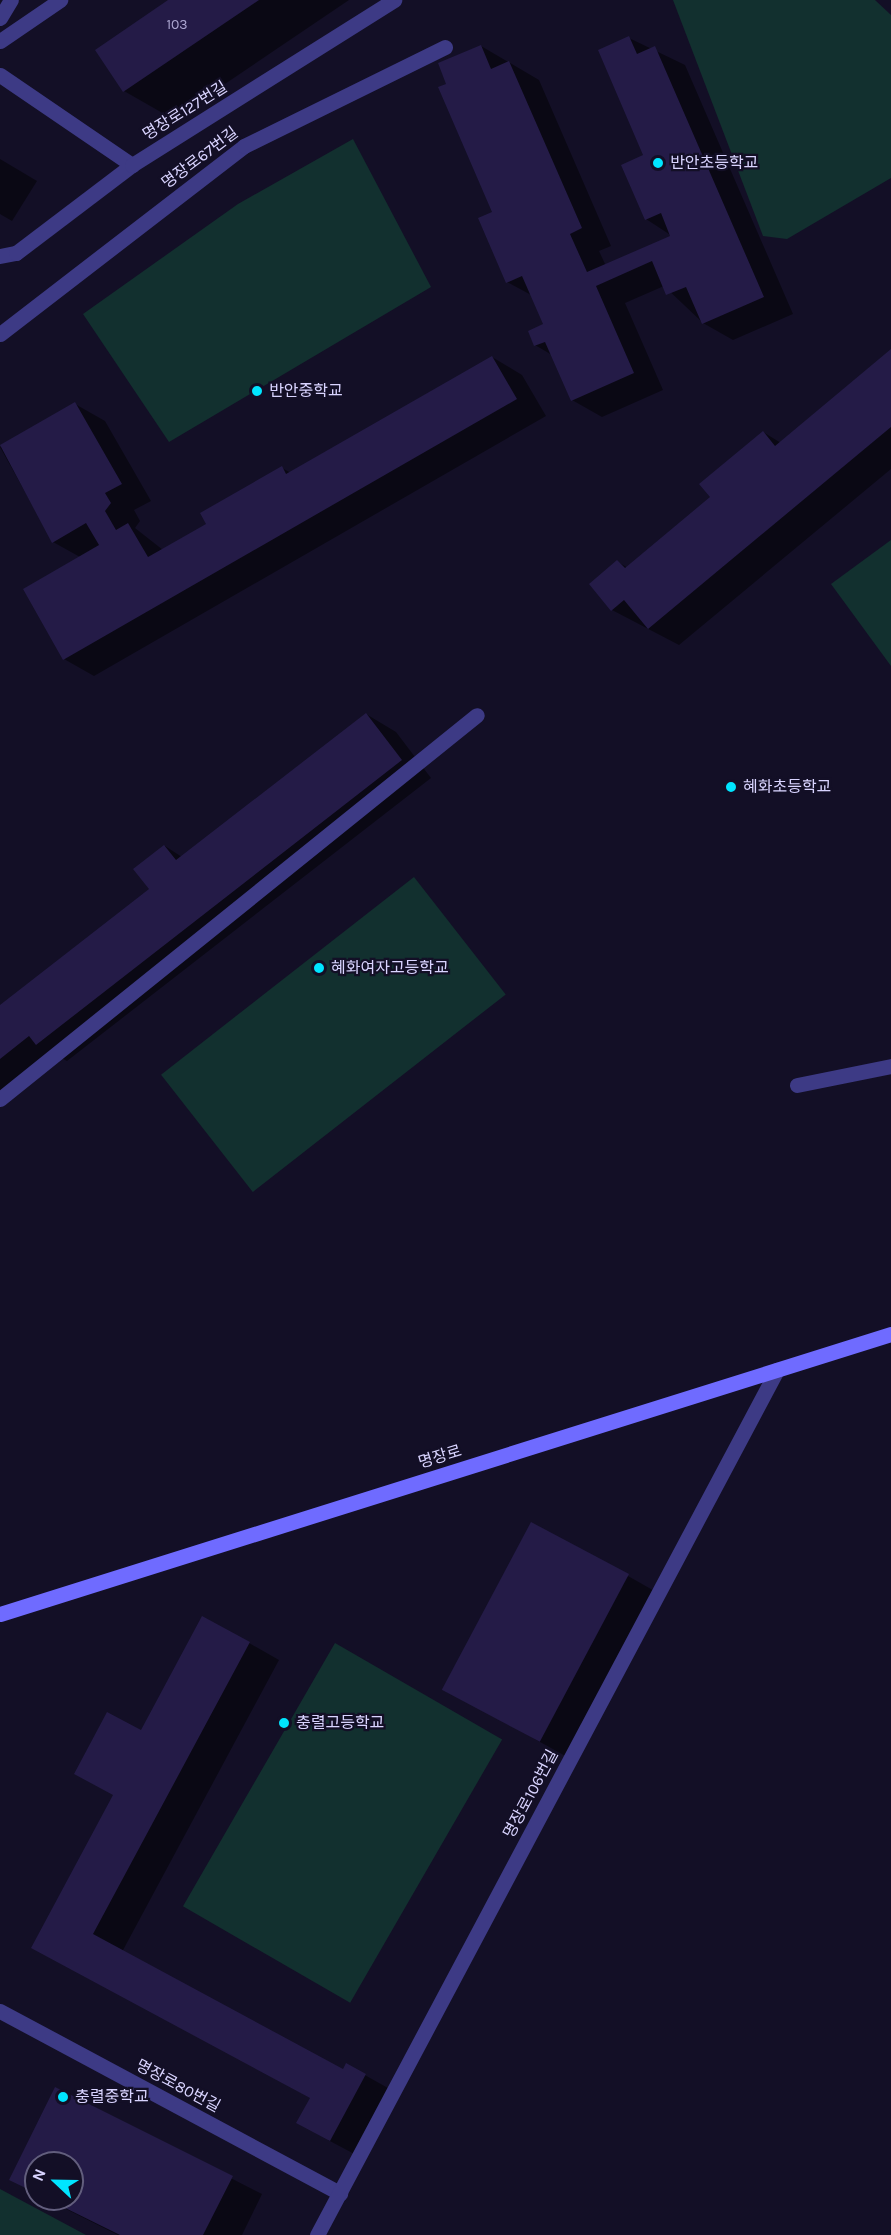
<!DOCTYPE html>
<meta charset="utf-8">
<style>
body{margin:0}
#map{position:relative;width:891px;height:2235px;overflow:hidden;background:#130f26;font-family:Karla,"Noto Sans KR",sans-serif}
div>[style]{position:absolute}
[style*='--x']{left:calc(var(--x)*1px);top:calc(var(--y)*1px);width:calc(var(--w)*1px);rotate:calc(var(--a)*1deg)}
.green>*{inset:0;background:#12302f;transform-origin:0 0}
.shadow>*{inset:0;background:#0007}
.building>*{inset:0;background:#241b47;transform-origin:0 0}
.service>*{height:15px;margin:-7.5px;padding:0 7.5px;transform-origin:7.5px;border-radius:7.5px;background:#3d3a85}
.minor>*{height:15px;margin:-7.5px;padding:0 7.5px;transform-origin:7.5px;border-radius:7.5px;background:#3d3a85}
.tertiary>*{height:15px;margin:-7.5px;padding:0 7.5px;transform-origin:7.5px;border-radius:7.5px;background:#3d3a85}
.secondary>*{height:15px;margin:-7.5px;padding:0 7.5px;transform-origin:7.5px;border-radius:7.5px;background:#6f6bff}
.dots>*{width:16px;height:16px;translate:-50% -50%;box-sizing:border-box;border:3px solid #130f26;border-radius:50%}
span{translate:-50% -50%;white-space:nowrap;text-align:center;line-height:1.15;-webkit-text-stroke:4.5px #130f26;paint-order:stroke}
.number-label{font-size:14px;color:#aca6d1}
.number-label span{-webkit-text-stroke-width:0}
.street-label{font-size:16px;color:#d9d4ff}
.poi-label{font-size:16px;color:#d9d4ff}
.left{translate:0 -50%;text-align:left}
.north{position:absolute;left:24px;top:2151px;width:60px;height:60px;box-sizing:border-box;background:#130f26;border:2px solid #625e7d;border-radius:50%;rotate:292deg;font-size:16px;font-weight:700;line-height:24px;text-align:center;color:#d9d4ff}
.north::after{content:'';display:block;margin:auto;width:21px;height:27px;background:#00e5ff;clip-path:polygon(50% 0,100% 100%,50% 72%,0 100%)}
</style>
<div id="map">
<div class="green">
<div style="clip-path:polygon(673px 0,875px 0,891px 15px,891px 178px,787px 239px,763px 236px)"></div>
<div style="clip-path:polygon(353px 139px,431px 287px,169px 442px,83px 314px,238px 204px)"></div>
<div style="clip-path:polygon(891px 540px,891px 666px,831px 584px)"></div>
<div style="left:414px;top:877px;width:149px;height:321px;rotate:52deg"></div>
<div style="left:335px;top:1643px;width:193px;height:304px;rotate:30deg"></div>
<div style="clip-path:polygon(0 2189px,86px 2235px,0 2235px)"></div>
</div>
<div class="shadow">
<div style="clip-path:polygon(171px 0,349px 0,173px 119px,124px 91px,97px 50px)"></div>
<div style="clip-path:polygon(629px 38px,685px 65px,793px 314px,733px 340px,703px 323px,664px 286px,625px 303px,663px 390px,602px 417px,572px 400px,552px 355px,535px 345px,545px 325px,533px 296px,507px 282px,494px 212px,448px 84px,481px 46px,539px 80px,611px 246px,599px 251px,606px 266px,672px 236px,646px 219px,645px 156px)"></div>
<div style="clip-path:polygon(0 159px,37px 181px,12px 221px,0 214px)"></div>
<div style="clip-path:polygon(891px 351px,891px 469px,679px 645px,612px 610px,618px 562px,628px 568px,712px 497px,763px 432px,781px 443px)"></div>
<div style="clip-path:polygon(492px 357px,522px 375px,546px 416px,94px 676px,64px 659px,80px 557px,53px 542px,0 447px,75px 404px,105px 421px,151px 501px,134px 510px,140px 521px,135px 528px,163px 550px,208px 525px,282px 468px,291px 473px)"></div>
<div style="clip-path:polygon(366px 714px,396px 732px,431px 778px,67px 1061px,56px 1055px,0 1099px,0 1007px,151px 890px,165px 846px,182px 857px)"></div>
<div style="clip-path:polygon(628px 1576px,658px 1593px,569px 1758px,473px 1705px)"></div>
<div style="clip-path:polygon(249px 1643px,279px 1660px,122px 1952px,343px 2071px,347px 2065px,395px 2092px,360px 2157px,328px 2140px,311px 2098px,63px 1964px,115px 1796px,141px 1732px)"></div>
<div style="clip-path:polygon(56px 2089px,262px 2194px,242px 2235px,118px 2235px,46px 2199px,72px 2199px,72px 2163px,36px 2163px,36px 2194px,11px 2179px)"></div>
</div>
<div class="building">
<div style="clip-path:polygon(168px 0,259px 0,123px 92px,95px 50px)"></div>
<div style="clip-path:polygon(629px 36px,637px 54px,655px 46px,764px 297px,702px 324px,686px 287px,666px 295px,652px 261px,596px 286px,634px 373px,571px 401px,545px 342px,534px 346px,528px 331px,543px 324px,522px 276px,506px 283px,478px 218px,492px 212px,438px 87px,446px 84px,438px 63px,481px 45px,491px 69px,509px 61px,582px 228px,570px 234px,587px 272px,670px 236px,661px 213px,645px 220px,621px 165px,643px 155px,598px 50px)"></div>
<div style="clip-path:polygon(891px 349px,891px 427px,648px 629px,624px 600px,611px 611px,589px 584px,617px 560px,625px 568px,710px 497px,699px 484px,763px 431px,775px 446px)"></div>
<div style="clip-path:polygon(492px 356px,517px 399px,63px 660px,23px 589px,99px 545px,86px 523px,52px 543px,0 445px,75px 402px,122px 484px,105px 493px,111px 503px,105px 511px,116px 530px,128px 523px,148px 557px,206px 524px,200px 513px,282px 466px,286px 474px)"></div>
<div style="clip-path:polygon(366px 713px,402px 760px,36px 1045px,29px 1036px,0 1059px,0 1005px,149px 889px,133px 869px,164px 845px,176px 860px)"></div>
<div style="left:531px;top:1522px;width:111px;height:190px;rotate:28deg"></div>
<div style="clip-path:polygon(202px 1616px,250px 1642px,93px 1934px,343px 2069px,346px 2063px,366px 2074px,330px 2141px,296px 2123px,310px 2098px,31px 1948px,113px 1795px,74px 1774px,107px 1712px,141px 1730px)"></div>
<div style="clip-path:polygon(55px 2087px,233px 2176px,203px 2235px,120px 2235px,47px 2199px,72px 2199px,72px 2163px,36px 2163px,36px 2193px,9px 2180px)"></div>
</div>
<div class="service">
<div style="--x:0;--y:18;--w:21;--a:-59"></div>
<div style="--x:0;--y:41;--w:73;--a:-34.3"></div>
<div style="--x:0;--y:75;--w:160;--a:34.3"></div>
<div style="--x:797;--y:1085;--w:96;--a:-11.4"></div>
<div style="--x:0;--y:1099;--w:612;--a:-38.84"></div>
</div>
<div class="minor">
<div style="--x:0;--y:334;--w:308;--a:-37.6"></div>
<div style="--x:244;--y:146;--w:224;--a:-26.2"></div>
<div style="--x:0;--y:2011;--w:386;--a:28.2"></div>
<div style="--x:317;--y:2235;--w:980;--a:-62"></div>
</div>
<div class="tertiary">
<div style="--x:0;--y:256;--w:16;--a:-11"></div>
<div style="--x:16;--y:253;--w:146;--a:-37.2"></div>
<div style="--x:132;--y:165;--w:310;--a:-32.2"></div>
</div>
<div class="secondary">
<div style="--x:0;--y:1614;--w:934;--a:-17.45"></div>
</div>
<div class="dots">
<div style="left:658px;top:163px;background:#00e5ff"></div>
<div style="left:257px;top:391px;background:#00e5ff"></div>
<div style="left:731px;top:787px;background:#00e5ff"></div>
<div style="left:319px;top:968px;background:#00e5ff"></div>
<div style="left:284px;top:1723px;background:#00e5ff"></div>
<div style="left:63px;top:2097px;background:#00e5ff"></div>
</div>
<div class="number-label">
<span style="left:177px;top:25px">103</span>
</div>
<div class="street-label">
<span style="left:185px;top:111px;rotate:-32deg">명장로127번길</span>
<span style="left:200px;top:158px;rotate:-37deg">명장로67번길</span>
<span style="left:440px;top:1457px;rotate:-17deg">명장로</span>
<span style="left:531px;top:1794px;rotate:-62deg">명장로106번길</span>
<span style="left:178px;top:2086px;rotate:28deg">명장로80번길</span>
</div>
<div class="poi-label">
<span class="left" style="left:670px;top:163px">반안초등학교</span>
<span class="left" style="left:269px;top:391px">반안중학교</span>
<span class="left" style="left:743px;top:787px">혜화초등학교</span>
<span class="left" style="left:331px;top:968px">혜화여자고등학교</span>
<span class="left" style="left:296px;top:1723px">충렬고등학교</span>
<span class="left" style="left:75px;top:2097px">충렬중학교</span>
</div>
<div class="north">N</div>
</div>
